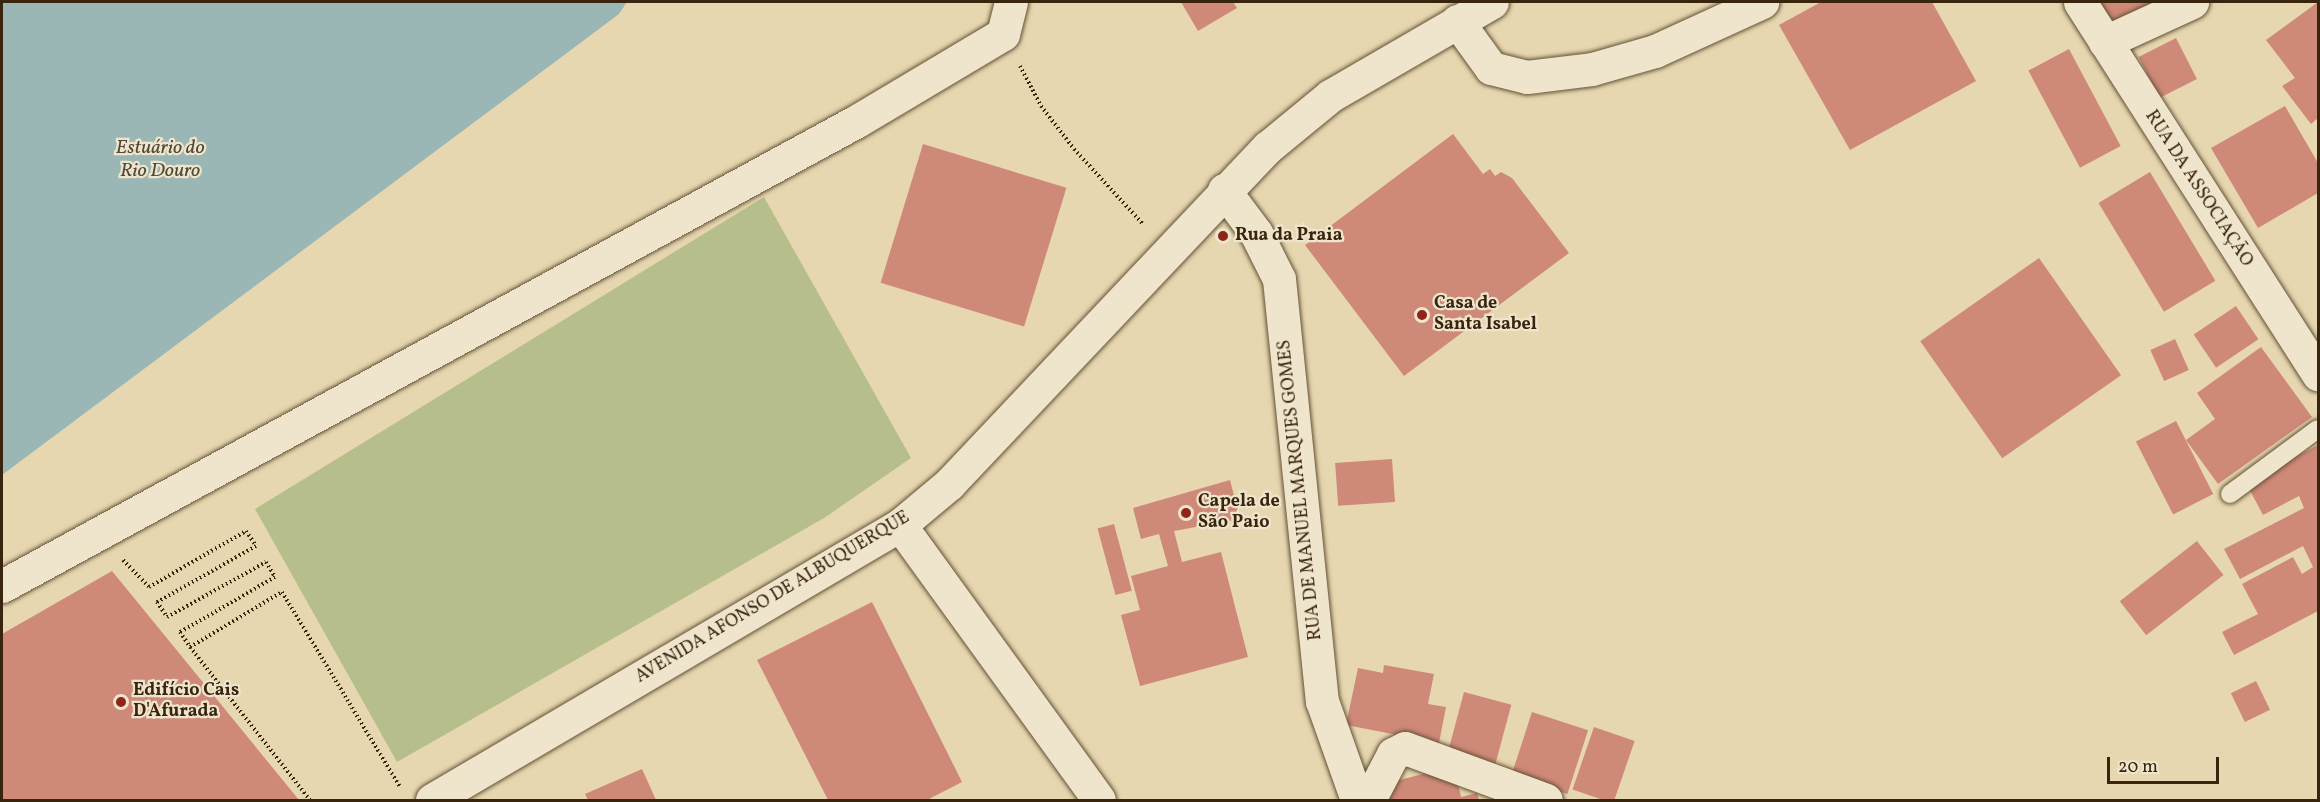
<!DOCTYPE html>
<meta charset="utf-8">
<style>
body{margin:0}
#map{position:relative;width:2320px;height:802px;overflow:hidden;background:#e7d7b0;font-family:Vollkorn,serif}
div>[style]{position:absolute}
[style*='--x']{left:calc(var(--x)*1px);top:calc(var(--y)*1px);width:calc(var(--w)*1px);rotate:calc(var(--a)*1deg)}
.green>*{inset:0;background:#b6be8b}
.water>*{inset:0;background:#9ab7b5}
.building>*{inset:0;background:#cf8978;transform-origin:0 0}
.path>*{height:4px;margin-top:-2px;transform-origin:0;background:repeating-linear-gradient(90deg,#39240e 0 1.5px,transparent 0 4.5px)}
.roads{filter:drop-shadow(0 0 2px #645136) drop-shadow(0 0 2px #645136)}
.lane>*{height:18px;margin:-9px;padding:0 9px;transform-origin:9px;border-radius:9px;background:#efe5cc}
.street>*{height:33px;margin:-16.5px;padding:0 16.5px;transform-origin:16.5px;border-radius:16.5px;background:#efe5cc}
.secondary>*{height:33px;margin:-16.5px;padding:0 16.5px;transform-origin:16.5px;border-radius:16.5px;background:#efe5cc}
.dots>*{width:16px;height:16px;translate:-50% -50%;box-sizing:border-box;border:3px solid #efe5cc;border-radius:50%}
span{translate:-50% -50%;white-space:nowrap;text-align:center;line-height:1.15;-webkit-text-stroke:4.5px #efe5cc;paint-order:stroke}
.street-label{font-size:18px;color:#39240e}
.poi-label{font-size:18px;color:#39240e;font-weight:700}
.left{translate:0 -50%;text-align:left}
.water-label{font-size:20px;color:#514938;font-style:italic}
.frame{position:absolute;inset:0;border:3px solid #39240e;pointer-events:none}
.scale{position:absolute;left:2107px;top:757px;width:112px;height:27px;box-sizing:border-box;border:3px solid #39240e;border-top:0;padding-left:8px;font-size:18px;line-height:21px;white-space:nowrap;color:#39240e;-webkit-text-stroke:4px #efe5cc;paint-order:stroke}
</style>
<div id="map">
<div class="green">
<div style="clip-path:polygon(764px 197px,911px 458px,824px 518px,397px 762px,255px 509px)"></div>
</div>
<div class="water">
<div style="clip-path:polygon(2px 2px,627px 2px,619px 14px,2px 475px)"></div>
</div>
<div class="building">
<div style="clip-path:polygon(1181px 2px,1233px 2px,1237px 8px,1198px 31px)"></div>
<div style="clip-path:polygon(1821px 2px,1932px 2px,1976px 81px,1850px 150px,1779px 25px)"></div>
<div style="clip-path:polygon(2099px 2px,2156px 2px,2114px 26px)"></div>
<div style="clip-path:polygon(2318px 2px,2318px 118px,2311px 124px,2282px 86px,2295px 78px,2266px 40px)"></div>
<div style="left:2176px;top:38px;width:46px;height:42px;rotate:63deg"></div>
<div style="left:2069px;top:49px;width:110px;height:46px;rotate:62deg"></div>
<div style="clip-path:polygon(2285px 106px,2318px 163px,2318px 193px,2258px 228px,2211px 148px)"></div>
<div style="clip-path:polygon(1453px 134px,1483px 174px,1490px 169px,1495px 176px,1501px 172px,1512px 178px,1569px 253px,1404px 376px,1305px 245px)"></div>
<div style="left:923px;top:144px;width:150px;height:145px;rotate:17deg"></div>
<div style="left:2150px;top:172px;width:127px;height:60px;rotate:59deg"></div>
<div style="left:2039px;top:258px;width:143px;height:145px;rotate:55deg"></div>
<div style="left:2236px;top:306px;width:40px;height:51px;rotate:56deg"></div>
<div style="left:2175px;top:339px;width:34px;height:27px;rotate:66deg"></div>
<div style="clip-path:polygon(2261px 347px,2312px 417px,2218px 484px,2186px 440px,2215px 419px,2197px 393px)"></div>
<div style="left:2176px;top:421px;width:82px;height:45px;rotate:63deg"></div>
<div style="clip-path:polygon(2318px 445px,2318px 611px,2234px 655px,2222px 632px,2258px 614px,2242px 584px,2293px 557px,2302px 574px,2313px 567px,2303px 546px,2240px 579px,2224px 549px,2304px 508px,2299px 496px,2263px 515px,2246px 483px)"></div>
<div style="left:1392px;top:459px;width:43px;height:57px;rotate:86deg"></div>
<div style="clip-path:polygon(1230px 480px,1240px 519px,1174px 531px,1182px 562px,1221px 552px,1248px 657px,1140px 686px,1121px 615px,1140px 610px,1131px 576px,1168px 566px,1159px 534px,1141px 539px,1133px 508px)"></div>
<div style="left:1114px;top:524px;width:69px;height:17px;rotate:75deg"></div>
<div style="left:2197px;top:541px;width:43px;height:98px;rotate:52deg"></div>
<div style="clip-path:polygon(112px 571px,299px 800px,2px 800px,2px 634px)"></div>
<div style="clip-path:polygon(872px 602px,962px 782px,927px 800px,828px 800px,757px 660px)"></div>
<div style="clip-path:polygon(1384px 665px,1434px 674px,1428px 704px,1446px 707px,1439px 743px,1346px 725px,1358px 668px,1383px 673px)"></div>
<div style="left:2256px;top:681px;width:32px;height:28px;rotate:64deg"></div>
<div style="left:1464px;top:692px;width:49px;height:62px;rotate:15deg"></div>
<div style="left:1532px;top:712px;width:59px;height:67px;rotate:18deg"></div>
<div style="left:1594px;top:727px;width:43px;height:66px;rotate:19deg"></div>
<div style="clip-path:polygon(1454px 766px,1461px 797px,1477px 793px,1479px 800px,1388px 800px,1384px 784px)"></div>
<div style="clip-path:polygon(642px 769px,656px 800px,588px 800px,585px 794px)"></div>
</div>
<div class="path">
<div style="--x:1020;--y:66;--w:45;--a:62.3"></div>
<div style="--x:1041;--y:106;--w:54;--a:52.5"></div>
<div style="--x:1074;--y:149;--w:103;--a:47.4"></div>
<div style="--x:123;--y:560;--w:37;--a:46"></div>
<div style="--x:149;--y:587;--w:112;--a:-30"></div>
<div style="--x:246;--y:531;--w:18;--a:56"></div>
<div style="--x:256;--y:546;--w:114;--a:150.5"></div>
<div style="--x:157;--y:602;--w:18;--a:56"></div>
<div style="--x:167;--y:617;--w:113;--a:-29.1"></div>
<div style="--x:266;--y:562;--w:17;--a:59"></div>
<div style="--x:275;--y:577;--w:110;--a:149.9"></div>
<div style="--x:180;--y:632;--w:18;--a:56"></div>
<div style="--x:190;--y:647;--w:107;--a:-30.9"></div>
<div style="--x:282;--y:592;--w:228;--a:58.8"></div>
<div style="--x:190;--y:647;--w:194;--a:51.9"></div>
</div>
<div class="roads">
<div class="lane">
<div style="--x:2230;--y:494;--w:109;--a:-36.5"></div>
</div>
<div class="street">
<div style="--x:1457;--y:21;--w:58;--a:54.1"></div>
<div style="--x:1491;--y:68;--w:37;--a:14"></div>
<div style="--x:1527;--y:77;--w:65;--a:-7"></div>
<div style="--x:1592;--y:69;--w:66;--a:-15.9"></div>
<div style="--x:1655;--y:51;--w:118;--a:-24.6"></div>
<div style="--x:2105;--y:42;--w:96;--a:-24.7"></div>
<div style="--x:1224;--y:190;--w:54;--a:53.3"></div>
<div style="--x:1256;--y:233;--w:51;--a:63.4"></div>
<div style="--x:1279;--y:279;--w:424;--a:84.2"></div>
<div style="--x:1322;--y:701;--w:105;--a:70.5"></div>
<div style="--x:2;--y:586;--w:973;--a:-28.54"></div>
<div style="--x:857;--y:121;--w:170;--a:-30.8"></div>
<div style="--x:1003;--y:34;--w:33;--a:-76"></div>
<div style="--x:1369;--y:800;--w:52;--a:-62.4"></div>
<div style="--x:1393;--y:754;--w:13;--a:-27"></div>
<div style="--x:1405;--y:748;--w:150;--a:20.2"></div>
</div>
<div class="secondary">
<div style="--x:2080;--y:2;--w:442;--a:57.4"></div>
<div style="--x:900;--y:525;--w:339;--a:54.1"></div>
<div style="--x:432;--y:800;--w:543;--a:-30.44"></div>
<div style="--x:900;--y:525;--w:64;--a:-39.9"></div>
<div style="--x:949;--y:484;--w:464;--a:-46.6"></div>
<div style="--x:1268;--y:147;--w:80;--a:-39.4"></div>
<div style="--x:1330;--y:96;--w:187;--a:-30.1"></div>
</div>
</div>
<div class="dots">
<div style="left:1223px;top:236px;background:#8f2418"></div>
<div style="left:1422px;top:315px;background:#8f2418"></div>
<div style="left:1186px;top:513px;background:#8f2418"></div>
<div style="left:121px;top:702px;background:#8f2418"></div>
</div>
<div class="street-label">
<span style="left:2198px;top:189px;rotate:57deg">RUA DA ASSOCIAÇÃO</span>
<span style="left:1301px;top:490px;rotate:-96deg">RUA DE MANUEL MARQUES GOMES</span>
<span style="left:773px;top:598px;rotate:-31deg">AVENIDA AFONSO DE ALBUQUERQUE</span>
</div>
<div class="poi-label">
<span class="left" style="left:1235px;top:236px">Rua da Praia</span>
<span class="left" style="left:1434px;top:315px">Casa de<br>Santa Isabel</span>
<span class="left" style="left:1198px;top:513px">Capela de<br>São Paio</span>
<span class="left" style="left:133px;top:702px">Edifício Cais<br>D'Afurada</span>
</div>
<div class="water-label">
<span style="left:160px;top:160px">Estuário do<br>Rio Douro</span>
</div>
<div class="frame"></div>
<div class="scale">20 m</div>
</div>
